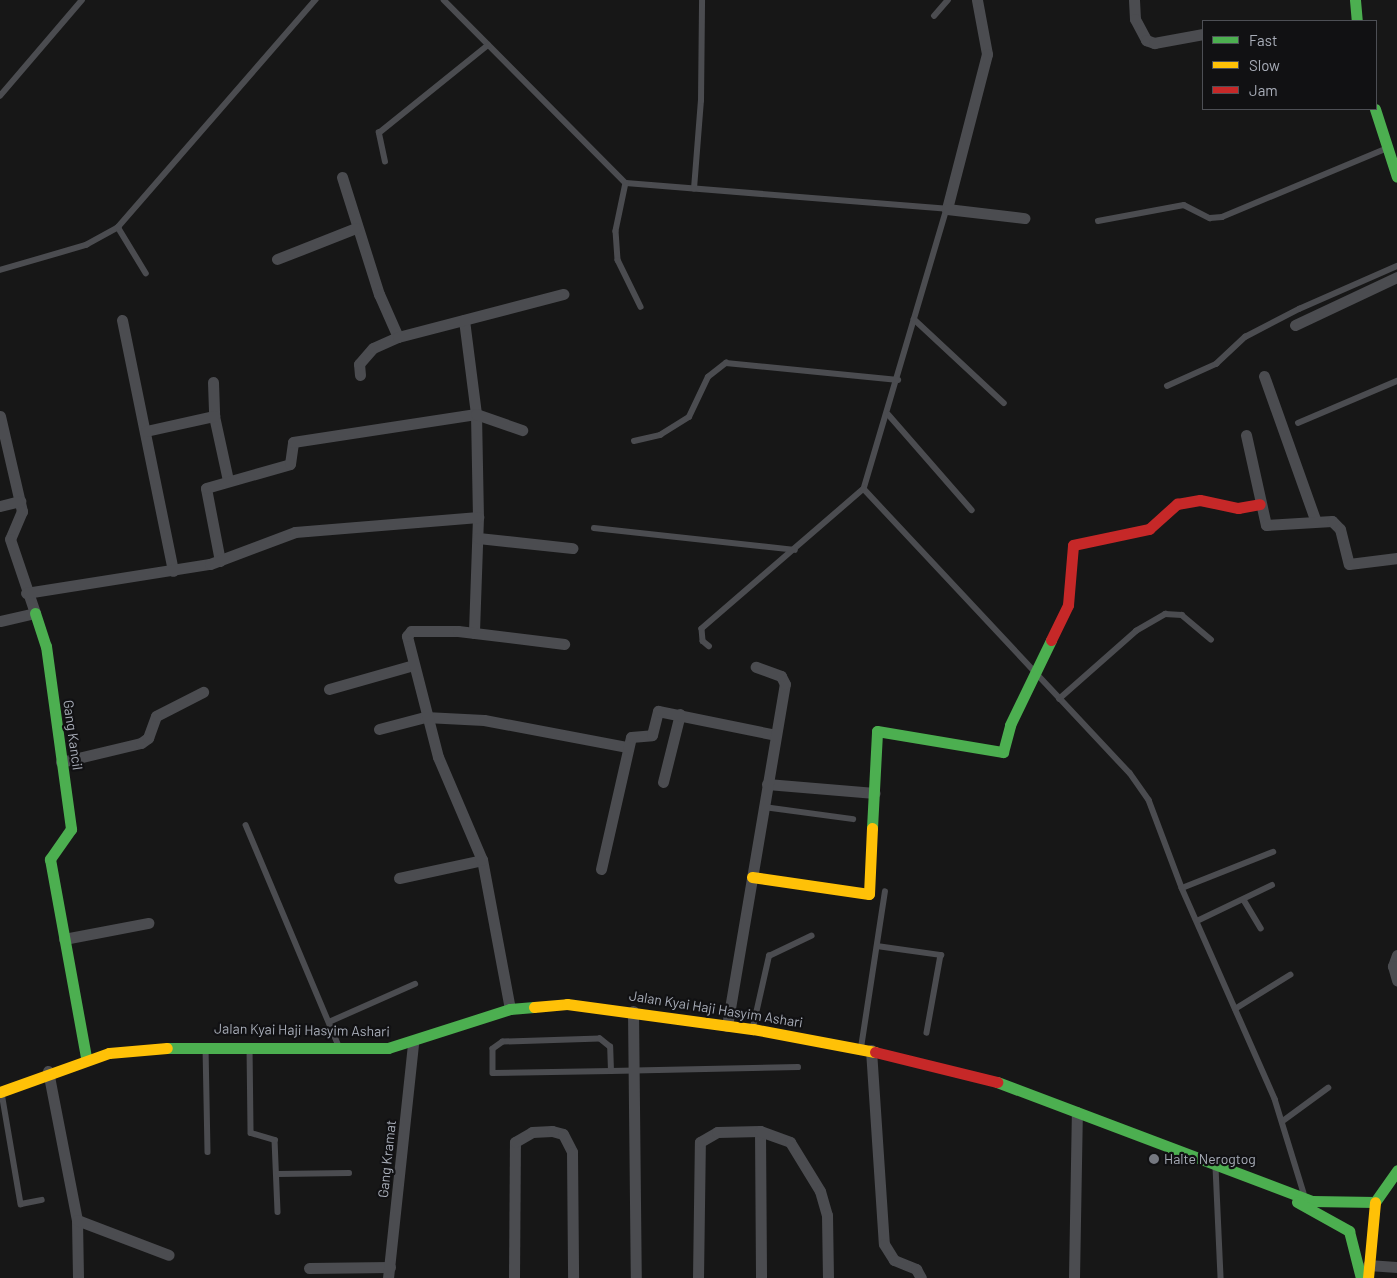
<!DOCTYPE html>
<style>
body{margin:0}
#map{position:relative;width:1397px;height:1278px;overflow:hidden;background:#171717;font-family:Barlow,sans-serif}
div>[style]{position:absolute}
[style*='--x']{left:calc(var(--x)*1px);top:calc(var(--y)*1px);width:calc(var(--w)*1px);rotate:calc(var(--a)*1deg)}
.lane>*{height:5.5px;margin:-2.75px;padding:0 2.75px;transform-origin:2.75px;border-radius:2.75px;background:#4b4c50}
.street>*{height:11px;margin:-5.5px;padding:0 5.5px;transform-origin:5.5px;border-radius:5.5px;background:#4b4c50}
.fast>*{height:11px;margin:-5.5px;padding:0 5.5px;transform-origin:5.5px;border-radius:5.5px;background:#4caf50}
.slow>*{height:11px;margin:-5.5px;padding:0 5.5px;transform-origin:5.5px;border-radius:5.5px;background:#ffc107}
.jam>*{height:11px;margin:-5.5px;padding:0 5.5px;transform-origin:5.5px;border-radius:5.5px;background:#c62828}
.dots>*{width:14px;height:14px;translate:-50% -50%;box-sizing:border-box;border:2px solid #111113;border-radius:50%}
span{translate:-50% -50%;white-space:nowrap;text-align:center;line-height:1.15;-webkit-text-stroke:4.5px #111113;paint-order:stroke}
.street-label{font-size:14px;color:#a8adb8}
.poi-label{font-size:14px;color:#a8adb8}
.left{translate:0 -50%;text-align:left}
.legend{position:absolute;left:1202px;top:20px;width:175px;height:90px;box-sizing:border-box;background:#111113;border:1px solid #4d4f55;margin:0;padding:6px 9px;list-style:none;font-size:15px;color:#a8adb8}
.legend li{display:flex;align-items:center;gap:10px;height:25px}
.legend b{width:25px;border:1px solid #4d4f55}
</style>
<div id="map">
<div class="lane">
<div style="--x:444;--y:0;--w:258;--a:45.2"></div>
<div style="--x:626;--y:183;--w:322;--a:4.6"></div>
<div style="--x:947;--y:209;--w:292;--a:106.5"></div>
<div style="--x:864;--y:489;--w:214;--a:139.2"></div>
<div style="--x:702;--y:629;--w:12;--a:85"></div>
<div style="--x:703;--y:641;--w:8;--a:40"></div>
<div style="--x:934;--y:16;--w:21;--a:-49"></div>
<div style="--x:0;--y:96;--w:126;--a:-49.5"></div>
<div style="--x:385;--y:162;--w:30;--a:-102"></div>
<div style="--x:379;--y:133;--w:140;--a:-38.9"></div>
<div style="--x:626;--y:183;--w:49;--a:101.8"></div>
<div style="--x:616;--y:231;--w:29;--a:86"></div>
<div style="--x:618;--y:260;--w:52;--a:63.9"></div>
<div style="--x:694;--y:189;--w:88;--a:-85.5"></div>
<div style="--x:701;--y:101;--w:101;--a:-89.4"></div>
<div style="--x:1098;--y:221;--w:87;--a:-10.5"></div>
<div style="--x:1184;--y:205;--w:29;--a:27"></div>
<div style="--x:1210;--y:218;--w:12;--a:-5"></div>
<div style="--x:1222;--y:217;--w:177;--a:-22.6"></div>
<div style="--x:118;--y:227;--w:54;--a:58.7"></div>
<div style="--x:0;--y:270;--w:90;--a:-16.2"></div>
<div style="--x:86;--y:245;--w:37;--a:-29"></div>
<div style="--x:118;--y:227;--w:301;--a:-49"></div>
<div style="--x:914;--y:319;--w:123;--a:43"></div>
<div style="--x:1167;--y:386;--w:54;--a:-24.2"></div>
<div style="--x:1216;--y:364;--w:40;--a:-43"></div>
<div style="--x:1245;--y:337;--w:61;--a:-27.4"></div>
<div style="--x:1299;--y:309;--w:107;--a:-23.7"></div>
<div style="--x:889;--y:415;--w:126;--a:48.9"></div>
<div style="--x:1298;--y:423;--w:108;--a:-23"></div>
<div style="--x:634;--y:441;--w:27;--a:-13"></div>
<div style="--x:660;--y:435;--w:34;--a:-32"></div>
<div style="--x:689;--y:417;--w:44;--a:-64.6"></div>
<div style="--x:708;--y:377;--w:23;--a:-38"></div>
<div style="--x:726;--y:363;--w:173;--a:5.6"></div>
<div style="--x:864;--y:489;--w:389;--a:46.9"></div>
<div style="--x:1130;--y:773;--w:33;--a:55"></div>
<div style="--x:1149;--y:800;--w:94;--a:69.4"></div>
<div style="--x:1182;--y:888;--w:231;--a:66.2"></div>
<div style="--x:1275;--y:1099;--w:98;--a:72.9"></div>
<div style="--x:594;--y:528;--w:202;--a:6.2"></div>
<div style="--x:1059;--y:699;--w:103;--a:-41.4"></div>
<div style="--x:1136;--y:631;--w:34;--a:-30"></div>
<div style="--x:1165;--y:614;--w:17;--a:3"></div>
<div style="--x:1182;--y:615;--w:38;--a:40"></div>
<div style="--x:764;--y:807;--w:90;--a:7.7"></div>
<div style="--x:246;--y:825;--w:238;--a:67.2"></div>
<div style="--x:1182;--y:888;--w:98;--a:-21.6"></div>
<div style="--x:1244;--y:900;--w:33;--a:59"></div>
<div style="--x:1197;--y:921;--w:83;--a:-25.6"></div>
<div style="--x:877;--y:946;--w:65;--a:8"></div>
<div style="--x:941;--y:955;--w:79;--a:100.2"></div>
<div style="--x:1235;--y:1009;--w:65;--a:-31.7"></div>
<div style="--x:329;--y:1022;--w:94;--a:-23.8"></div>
<div style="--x:753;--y:1027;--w:73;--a:-77.3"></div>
<div style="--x:769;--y:956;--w:47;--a:-25.5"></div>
<div style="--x:206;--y:1047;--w:105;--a:88.9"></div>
<div style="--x:250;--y:1047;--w:86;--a:89.3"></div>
<div style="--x:251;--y:1133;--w:25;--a:16"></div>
<div style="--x:275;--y:1140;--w:72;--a:87.6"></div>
<div style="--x:861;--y:1048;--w:158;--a:-81.3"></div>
<div style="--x:611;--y:1071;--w:24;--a:-92"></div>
<div style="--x:610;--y:1047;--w:13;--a:-141"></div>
<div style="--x:600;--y:1039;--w:97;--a:178.2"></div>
<div style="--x:503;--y:1042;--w:12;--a:145"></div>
<div style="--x:493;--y:1049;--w:24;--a:90"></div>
<div style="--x:493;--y:1073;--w:118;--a:-1"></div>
<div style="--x:611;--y:1071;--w:187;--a:-1.2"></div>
<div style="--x:2;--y:1093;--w:113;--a:80.3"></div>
<div style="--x:21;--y:1204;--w:21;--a:-11"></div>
<div style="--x:1283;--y:1121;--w:56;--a:-36.3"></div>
<div style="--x:1216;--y:1167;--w:111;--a:87.4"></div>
<div style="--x:278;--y:1174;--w:71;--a:-0.8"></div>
</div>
<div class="street">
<div style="--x:977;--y:0;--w:55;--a:79.5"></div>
<div style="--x:987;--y:54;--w:160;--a:104.5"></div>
<div style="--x:947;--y:209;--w:78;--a:6.7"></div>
<div style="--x:1134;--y:0;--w:19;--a:87"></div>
<div style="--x:1135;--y:19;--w:24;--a:62"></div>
<div style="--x:1146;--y:40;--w:9;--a:21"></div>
<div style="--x:1154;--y:43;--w:50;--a:-10.4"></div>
<div style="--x:342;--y:177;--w:123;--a:72.5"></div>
<div style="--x:379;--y:294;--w:47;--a:66.2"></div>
<div style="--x:277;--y:259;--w:85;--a:-21.4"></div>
<div style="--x:122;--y:320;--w:256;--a:78.5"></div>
<div style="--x:464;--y:320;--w:95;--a:82.7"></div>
<div style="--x:476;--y:414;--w:103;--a:88.9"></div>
<div style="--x:478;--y:517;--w:116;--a:92"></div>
<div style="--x:1295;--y:325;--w:113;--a:-25.2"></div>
<div style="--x:360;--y:375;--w:11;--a:-95"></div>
<div style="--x:359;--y:364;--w:21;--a:-49"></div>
<div style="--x:373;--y:348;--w:27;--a:-24"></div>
<div style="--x:398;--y:337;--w:171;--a:-14.6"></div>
<div style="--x:1264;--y:376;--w:152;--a:70.4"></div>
<div style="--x:213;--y:382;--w:34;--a:88"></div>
<div style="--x:214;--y:416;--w:66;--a:77.7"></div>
<div style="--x:0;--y:416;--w:98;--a:77"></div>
<div style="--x:22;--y:511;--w:30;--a:113"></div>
<div style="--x:10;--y:539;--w:78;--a:71.3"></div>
<div style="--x:35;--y:613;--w:36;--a:167"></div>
<div style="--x:146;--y:431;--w:70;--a:-12.4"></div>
<div style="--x:1246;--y:435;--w:92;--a:77.5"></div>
<div style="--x:1266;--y:525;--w:66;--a:-3.5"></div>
<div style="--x:1332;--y:521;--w:11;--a:45"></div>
<div style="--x:1340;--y:529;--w:36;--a:76"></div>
<div style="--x:1349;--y:564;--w:48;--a:-7.1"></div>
<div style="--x:0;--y:506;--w:21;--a:-14"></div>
<div style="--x:478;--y:538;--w:95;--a:6.1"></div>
<div style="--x:220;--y:561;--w:74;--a:-100.9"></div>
<div style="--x:206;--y:488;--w:87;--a:-15.9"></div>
<div style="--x:290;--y:464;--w:22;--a:-82"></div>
<div style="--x:293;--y:442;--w:185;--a:-8.7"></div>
<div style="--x:476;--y:414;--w:49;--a:19.2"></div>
<div style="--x:26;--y:593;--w:186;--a:-9"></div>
<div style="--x:210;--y:564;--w:91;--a:-20.6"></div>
<div style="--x:295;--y:532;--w:184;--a:-4.7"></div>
<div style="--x:329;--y:689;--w:87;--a:-15.9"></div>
<div style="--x:379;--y:729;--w:48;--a:-14.6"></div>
<div style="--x:425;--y:717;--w:59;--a:2.9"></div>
<div style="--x:484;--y:720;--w:146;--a:10.7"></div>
<div style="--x:61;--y:762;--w:82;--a:-13.4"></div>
<div style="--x:141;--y:743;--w:9;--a:-36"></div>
<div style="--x:148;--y:738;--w:23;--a:-70"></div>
<div style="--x:156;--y:716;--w:53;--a:-27.1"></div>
<div style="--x:663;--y:782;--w:70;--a:-76"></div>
<div style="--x:767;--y:784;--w:108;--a:4.8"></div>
<div style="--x:601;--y:869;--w:135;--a:-77.2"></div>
<div style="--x:631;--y:737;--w:21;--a:-5"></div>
<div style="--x:652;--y:735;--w:25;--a:-76"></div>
<div style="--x:658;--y:711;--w:120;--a:11.5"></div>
<div style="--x:399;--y:878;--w:85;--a:-12.2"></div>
<div style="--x:64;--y:939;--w:86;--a:-10.8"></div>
<div style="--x:1397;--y:955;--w:12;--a:110"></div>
<div style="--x:1393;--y:966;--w:15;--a:74"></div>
<div style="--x:510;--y:1009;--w:152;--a:-100.6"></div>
<div style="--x:482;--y:860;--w:112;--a:-113.1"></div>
<div style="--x:438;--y:757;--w:125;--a:-104.4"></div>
<div style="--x:407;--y:636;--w:6;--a:-51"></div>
<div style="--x:411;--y:631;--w:47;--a:0"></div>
<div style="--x:458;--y:631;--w:107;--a:7"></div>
<div style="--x:633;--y:1011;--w:267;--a:89.4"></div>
<div style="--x:727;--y:1026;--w:347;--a:-80.4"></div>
<div style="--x:785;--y:684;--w:9;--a:-117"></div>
<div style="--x:781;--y:676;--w:27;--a:-160"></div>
<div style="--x:871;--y:1050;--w:194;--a:86.2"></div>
<div style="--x:884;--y:1244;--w:19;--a:58"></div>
<div style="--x:894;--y:1260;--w:24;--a:22"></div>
<div style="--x:916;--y:1269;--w:10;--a:61"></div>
<div style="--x:48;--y:1071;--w:152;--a:79"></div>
<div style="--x:77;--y:1220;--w:58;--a:89"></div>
<div style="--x:760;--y:1131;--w:147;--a:89.6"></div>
<div style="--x:77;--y:1220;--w:98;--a:20.8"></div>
<div style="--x:1368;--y:1265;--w:29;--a:4"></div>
<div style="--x:309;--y:1268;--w:81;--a:-0.7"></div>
<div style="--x:388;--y:1278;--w:236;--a:-83.9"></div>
<div style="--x:514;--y:1278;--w:136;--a:-89.6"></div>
<div style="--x:515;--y:1142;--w:20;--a:-30"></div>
<div style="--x:532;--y:1132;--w:20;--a:-3"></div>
<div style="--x:552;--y:1131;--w:11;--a:15"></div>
<div style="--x:563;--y:1134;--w:20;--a:63"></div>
<div style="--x:572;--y:1152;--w:126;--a:89.5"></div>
<div style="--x:698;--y:1278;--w:136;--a:-89.2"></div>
<div style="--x:700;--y:1142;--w:20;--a:-30"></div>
<div style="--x:717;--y:1132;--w:43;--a:-1.3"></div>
<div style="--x:760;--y:1131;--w:32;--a:20"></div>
<div style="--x:790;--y:1142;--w:57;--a:58.5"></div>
<div style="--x:820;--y:1191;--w:25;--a:74"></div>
<div style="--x:827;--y:1215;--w:63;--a:89.1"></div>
<div style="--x:1074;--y:1278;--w:166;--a:-89"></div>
</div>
<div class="fast">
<div style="--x:1355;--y:0;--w:21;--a:85"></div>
<div style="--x:1375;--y:109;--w:71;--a:72.1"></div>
<div style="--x:35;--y:613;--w:35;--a:72"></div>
<div style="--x:46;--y:646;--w:185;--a:82.2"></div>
<div style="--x:71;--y:829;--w:37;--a:125"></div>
<div style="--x:50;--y:859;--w:202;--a:79.7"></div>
<div style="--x:872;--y:828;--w:97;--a:-87"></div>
<div style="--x:877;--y:731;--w:128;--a:9.5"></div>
<div style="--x:1003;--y:752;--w:28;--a:-75"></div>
<div style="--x:1010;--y:725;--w:94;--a:-64.2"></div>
<div style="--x:167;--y:1048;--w:221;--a:0"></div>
<div style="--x:388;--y:1048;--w:128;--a:-17.7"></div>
<div style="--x:510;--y:1009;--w:24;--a:-5"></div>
<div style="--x:997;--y:1082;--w:337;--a:20.7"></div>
<div style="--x:1312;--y:1201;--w:63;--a:0.9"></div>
<div style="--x:1375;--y:1202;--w:39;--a:-55"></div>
<div style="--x:1297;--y:1202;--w:60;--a:29.1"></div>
<div style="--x:1349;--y:1231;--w:49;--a:75.7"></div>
</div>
<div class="slow">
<div style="--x:752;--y:877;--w:118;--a:8.3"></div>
<div style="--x:869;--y:894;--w:66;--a:-87.4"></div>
<div style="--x:534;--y:1007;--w:33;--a:-5"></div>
<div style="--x:567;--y:1004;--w:188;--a:7.7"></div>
<div style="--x:753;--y:1029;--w:124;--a:10.7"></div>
<div style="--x:0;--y:1092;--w:116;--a:-19.7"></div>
<div style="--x:109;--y:1053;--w:58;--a:-4.9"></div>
<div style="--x:1368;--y:1278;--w:76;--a:-84.7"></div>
</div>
<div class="jam">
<div style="--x:1051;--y:640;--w:39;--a:-64"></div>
<div style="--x:1068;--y:605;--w:60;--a:-85.2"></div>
<div style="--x:1073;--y:545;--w:78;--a:-11.9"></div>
<div style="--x:1149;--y:529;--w:38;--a:-42"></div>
<div style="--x:1177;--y:504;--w:23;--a:-10"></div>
<div style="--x:1200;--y:500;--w:39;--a:12"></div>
<div style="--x:1238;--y:508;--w:22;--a:-10"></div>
<div style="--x:875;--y:1052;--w:126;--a:13.8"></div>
</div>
<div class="dots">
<div style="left:1154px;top:1159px;background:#757880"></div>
</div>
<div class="street-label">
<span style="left:73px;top:735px;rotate:82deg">Gang Kancil</span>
<span style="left:716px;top:1009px;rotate:9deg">Jalan Kyai Haji Hasyim Ashari</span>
<span style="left:302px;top:1030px;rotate:1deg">Jalan Kyai Haji Hasyim Ashari</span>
<span style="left:387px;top:1159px;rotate:-84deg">Gang Kramat</span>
</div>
<div class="poi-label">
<span class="left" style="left:1164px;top:1159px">Halte Nerogtog</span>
</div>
<ul class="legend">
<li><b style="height:6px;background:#4caf50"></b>Fast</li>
<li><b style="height:6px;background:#ffc107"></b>Slow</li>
<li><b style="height:6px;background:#c62828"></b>Jam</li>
</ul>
</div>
